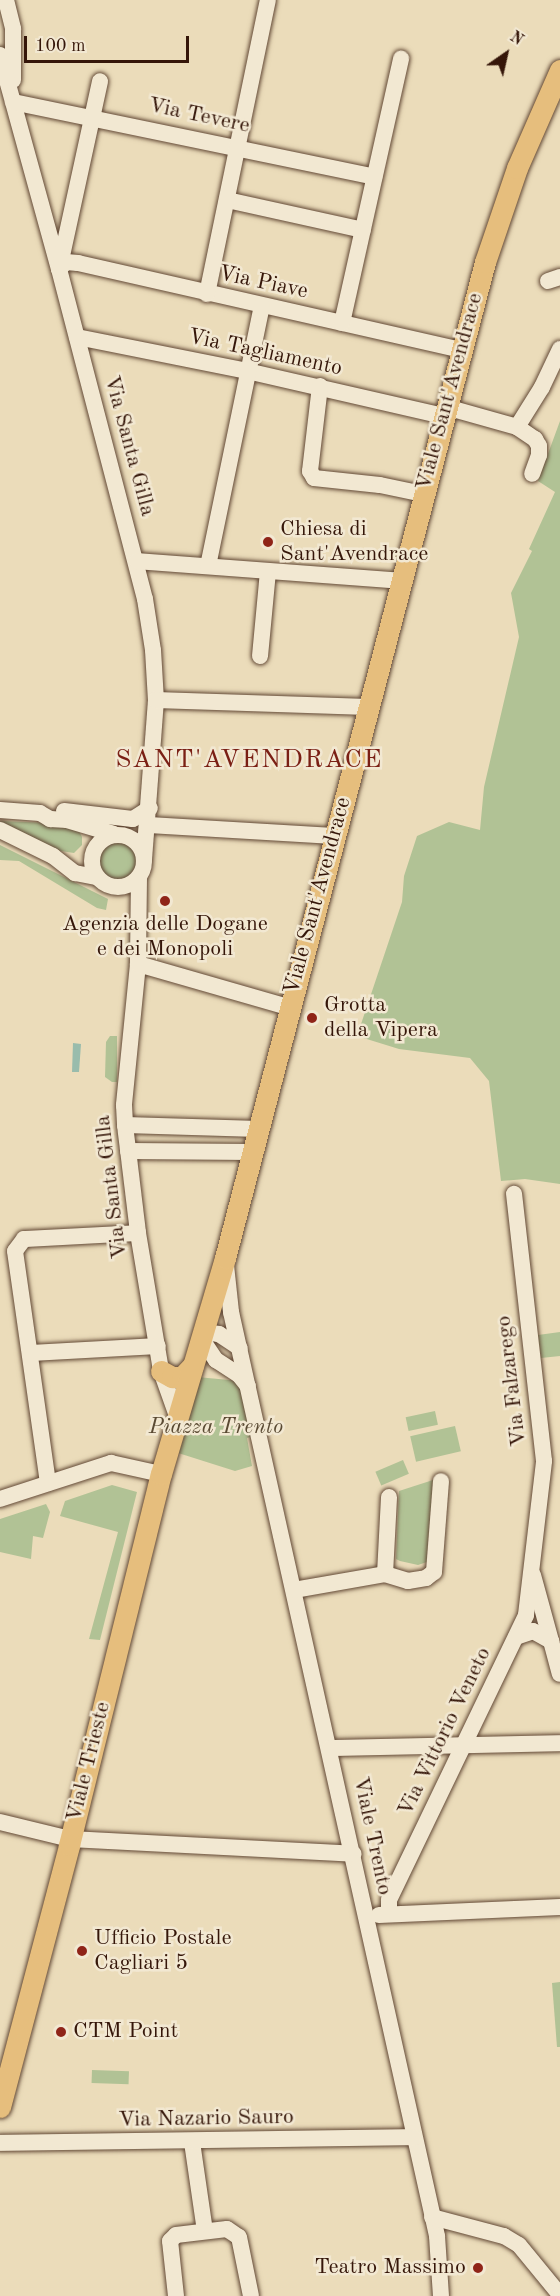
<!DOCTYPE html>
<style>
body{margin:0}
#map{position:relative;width:560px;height:2296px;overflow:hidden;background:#ebdcba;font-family:"Old Standard TT",serif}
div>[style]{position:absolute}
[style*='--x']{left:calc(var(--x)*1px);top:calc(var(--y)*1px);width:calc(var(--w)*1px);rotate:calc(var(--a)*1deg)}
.green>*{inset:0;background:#b1c295;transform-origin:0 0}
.round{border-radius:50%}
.water>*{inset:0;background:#99bcac}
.roads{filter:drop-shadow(0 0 2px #624835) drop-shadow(0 0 2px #624835)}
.minor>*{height:16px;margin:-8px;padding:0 8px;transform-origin:8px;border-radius:8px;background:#f2e8d2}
.minor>.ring{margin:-8px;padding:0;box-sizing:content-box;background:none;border:16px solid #f2e8d2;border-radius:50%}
.major>*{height:21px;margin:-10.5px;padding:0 10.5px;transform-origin:10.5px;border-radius:10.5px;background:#e6be7d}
.dots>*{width:16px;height:16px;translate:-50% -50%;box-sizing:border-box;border:3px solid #f2e8d2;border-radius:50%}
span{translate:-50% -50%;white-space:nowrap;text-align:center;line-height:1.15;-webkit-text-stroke:5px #f2e8d2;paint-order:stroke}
.street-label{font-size:22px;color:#351609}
.poi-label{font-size:22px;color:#351609}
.left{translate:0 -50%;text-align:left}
.right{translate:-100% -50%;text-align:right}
.park-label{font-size:22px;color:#5a4a33;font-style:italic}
.quarter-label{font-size:26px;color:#7a1f14;letter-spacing:1.5px}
.north{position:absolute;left:476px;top:24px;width:60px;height:60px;-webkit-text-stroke:4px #f2e8d2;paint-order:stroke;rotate:34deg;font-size:16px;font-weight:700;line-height:24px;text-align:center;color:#351609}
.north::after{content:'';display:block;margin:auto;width:21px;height:27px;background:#351609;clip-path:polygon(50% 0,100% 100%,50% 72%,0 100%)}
.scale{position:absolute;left:24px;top:36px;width:165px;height:27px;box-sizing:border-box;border:3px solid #351609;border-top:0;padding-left:8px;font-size:18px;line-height:21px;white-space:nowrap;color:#351609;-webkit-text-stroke:4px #f2e8d2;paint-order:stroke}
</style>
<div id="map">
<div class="green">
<div style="clip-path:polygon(560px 421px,560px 1184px,525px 1179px,501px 1181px,489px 1081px,470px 1058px,399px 1049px,357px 1036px,402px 902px,404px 876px,417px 836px,449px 822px,480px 830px,484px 787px,519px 637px,511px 593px,532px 551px,529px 549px,555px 492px,538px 481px)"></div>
<div style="clip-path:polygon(0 821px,51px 823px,79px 831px,82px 837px,82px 845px,74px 853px,61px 851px)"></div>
<div class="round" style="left:98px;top:842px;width:38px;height:38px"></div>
<div style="clip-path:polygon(0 845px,108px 899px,106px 910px,97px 908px,19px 861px,0 860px)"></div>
<div style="clip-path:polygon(110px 1036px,117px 1036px,117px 1082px,112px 1082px,105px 1077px,106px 1042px)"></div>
<div style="clip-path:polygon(560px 1332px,560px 1356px,541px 1358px,538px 1335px)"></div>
<div style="clip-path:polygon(197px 1377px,240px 1381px,254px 1436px,247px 1438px,252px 1466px,235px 1471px,175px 1452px)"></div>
<div style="left:435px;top:1411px;width:14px;height:30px;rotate:78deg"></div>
<div style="left:455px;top:1426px;width:26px;height:46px;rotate:77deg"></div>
<div style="left:403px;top:1460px;width:15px;height:30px;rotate:67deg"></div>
<div style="clip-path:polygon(433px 1480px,427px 1562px,418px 1565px,400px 1561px,396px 1559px,399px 1491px)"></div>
<div style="clip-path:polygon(112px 1485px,137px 1492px,100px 1640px,89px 1639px,118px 1532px,60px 1516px,65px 1501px)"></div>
<div style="clip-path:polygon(46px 1504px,50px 1512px,43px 1538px,33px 1536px,31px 1559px,0 1552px,0 1519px)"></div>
<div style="clip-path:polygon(560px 1982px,560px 2047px,557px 2047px,552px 1983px)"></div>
<div style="left:92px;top:2070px;width:37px;height:13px;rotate:2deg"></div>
</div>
<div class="water">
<div style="clip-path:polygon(73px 1043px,81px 1044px,79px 1072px,72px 1072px)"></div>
</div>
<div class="roads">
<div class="minor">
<div style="--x:6;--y:0;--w:30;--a:76"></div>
<div style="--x:13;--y:29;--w:51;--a:90"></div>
<div style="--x:0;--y:55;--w:222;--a:74.6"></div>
<div style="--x:59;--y:269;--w:341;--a:75.4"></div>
<div style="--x:145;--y:599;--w:52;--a:81.1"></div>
<div style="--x:153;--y:650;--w:50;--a:86.6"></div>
<div style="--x:156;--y:700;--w:160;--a:94.3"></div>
<div style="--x:13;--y:102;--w:369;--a:11.7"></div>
<div style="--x:227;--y:200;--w:139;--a:12.4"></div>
<div style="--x:60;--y:265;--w:188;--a:-77.7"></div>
<div style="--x:59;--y:269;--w:10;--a:-45"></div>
<div style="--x:66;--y:262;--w:12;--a:5"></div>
<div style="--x:78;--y:263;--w:393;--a:12.8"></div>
<div style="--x:548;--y:281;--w:13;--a:-18"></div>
<div style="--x:207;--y:294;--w:300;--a:-78.3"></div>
<div style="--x:342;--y:323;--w:271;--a:-77.4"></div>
<div style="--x:77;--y:337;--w:173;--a:11.3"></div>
<div style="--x:247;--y:371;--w:202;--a:12.9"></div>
<div style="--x:320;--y:386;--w:86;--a:96.7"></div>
<div style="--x:310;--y:471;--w:8;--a:60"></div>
<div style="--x:314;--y:478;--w:66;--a:6.1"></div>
<div style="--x:380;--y:485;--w:44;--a:11.8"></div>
<div style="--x:446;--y:407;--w:74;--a:15.7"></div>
<div style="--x:517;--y:427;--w:22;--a:34"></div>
<div style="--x:535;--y:439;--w:8;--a:60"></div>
<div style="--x:539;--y:446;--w:9;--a:90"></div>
<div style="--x:539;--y:455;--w:20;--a:110"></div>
<div style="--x:517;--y:427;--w:47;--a:-58"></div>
<div style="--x:542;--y:387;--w:42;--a:-64.7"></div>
<div style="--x:137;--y:561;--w:266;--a:4.3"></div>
<div style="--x:208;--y:566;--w:266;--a:-78.3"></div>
<div style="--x:260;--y:656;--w:85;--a:-84.6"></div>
<div style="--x:156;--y:700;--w:212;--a:1.9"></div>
<div style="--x:0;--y:810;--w:40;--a:4.3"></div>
<div style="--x:40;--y:813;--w:12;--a:31"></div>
<div style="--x:50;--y:819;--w:17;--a:3"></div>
<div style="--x:67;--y:820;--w:49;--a:16.6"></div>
<div style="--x:64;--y:811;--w:69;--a:6.6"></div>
<div style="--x:133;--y:819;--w:20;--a:-33"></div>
<div style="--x:149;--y:825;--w:185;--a:3.4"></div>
<div style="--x:0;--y:830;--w:59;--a:26.1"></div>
<div style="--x:53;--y:856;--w:28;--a:38"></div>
<div style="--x:75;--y:873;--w:21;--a:11"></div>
<div class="ring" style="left:92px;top:835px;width:36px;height:36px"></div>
<div style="--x:139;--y:877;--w:87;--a:90.7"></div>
<div style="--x:138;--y:964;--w:142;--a:95.7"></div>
<div style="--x:124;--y:1105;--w:20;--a:87"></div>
<div style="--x:125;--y:1125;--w:109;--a:83.1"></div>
<div style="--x:138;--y:1233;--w:140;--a:80.5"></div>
<div style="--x:161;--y:1371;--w:48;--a:70.4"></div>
<div style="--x:138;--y:964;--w:156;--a:16"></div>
<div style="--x:125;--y:1125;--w:134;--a:1.7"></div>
<div style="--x:128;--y:1151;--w:124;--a:0.5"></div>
<div style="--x:226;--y:1265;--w:47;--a:83.9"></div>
<div style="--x:231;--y:1312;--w:947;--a:77.43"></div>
<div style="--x:437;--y:2236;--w:60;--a:86.2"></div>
<div style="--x:203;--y:1332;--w:16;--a:7"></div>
<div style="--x:219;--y:1334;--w:25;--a:34"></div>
<div style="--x:201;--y:1338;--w:27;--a:56"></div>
<div style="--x:216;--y:1360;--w:27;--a:33"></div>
<div style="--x:239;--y:1375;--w:14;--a:51"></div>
<div style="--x:31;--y:1353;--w:127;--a:-3.2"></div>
<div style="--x:48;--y:1483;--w:234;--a:-98.1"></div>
<div style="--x:15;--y:1251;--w:15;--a:-53"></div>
<div style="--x:24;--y:1239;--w:114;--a:-3"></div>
<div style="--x:0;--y:1499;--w:117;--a:-18"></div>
<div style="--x:111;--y:1463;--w:51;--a:12.4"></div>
<div style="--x:385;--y:1574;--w:77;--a:-87"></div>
<div style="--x:533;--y:1575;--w:68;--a:74.7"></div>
<div style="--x:294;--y:1590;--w:92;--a:-10"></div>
<div style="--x:385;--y:1574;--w:24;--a:17"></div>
<div style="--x:408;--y:1581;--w:18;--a:-9"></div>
<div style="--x:426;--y:1578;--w:10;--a:-37"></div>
<div style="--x:434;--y:1572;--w:91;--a:-85.6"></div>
<div style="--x:516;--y:1637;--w:18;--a:-19"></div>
<div style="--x:533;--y:1631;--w:21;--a:29"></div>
<div style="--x:551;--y:1641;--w:34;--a:75"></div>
<div style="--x:330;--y:1748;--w:230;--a:-1.2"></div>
<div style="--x:0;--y:1822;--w:72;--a:13.7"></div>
<div style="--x:70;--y:1839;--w:284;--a:3"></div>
<div style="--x:389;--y:1914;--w:14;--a:-90"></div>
<div style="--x:389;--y:1900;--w:316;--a:-64.3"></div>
<div style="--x:526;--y:1615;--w:155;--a:-83.3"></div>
<div style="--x:544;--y:1461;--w:269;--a:-96.4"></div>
<div style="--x:379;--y:1915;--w:181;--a:-2.5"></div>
<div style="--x:192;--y:2142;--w:90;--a:81.7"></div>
<div style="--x:0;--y:2143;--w:413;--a:-0.8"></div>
<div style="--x:432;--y:2217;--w:74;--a:14.8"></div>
<div style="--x:504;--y:2236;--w:17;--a:31"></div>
<div style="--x:519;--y:2245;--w:65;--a:50.6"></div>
<div style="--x:176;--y:2296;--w:55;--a:-96.2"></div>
<div style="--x:170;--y:2241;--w:8;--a:-45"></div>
<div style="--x:176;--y:2235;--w:51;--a:-6.7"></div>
<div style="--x:227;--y:2229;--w:14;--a:34"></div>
<div style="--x:239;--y:2237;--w:60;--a:78.5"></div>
</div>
<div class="major">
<div style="--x:161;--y:1371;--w:13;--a:29"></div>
<div style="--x:172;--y:1377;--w:10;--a:0"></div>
<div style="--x:182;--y:1377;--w:16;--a:-47"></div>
<div style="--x:0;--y:2107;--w:271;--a:-75.2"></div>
<div style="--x:69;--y:1845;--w:382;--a:-76.1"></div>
<div style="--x:161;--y:1474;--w:225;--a:-73.5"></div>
<div style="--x:225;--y:1258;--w:1029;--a:-75.37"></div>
<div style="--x:485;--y:262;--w:99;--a:-71.2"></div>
<div style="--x:517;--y:168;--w:107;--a:-66.3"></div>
</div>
</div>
<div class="dots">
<div style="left:268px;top:542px;background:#8f2418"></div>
<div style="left:165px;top:901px;background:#8f2418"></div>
<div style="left:312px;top:1018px;background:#8f2418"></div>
<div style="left:82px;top:1951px;background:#8f2418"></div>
<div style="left:61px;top:2032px;background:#8f2418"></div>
<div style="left:478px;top:2268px;background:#8f2418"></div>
</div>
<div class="street-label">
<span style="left:199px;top:116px;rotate:12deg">Via Tevere</span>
<span style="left:263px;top:283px;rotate:12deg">Via Piave</span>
<span style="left:265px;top:353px;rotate:12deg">Via Tagliamento</span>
<span style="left:450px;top:392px;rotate:-75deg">Viale Sant'Avendrace</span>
<span style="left:129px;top:446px;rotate:75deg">Via Santa Gilla</span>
<span style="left:318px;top:896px;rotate:-75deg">Viale Sant'Avendrace</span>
<span style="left:112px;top:1187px;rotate:-97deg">Via Santa Gilla</span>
<span style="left:512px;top:1381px;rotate:-97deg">Via Falzarego</span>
<span style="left:445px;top:1732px;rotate:-64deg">Via Vittorio Veneto</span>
<span style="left:89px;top:1762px;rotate:-76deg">Viale Trieste</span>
<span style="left:372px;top:1836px;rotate:78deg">Viale Trento</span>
<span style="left:206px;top:2119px;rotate:-1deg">Via Nazario Sauro</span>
</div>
<div class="poi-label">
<span class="left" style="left:280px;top:542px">Chiesa di<br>Sant'Avendrace</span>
<span style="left:165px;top:937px">Agenzia delle Dogane<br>e dei Monopoli</span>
<span class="left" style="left:324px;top:1018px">Grotta<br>della Vipera</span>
<span class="left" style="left:94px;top:1951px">Ufficio Postale<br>Cagliari 5</span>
<span class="left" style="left:73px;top:2032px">CTM Point</span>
<span class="right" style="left:466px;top:2268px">Teatro Massimo</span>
</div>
<div class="park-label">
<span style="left:216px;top:1428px">Piazza Trento</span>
</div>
<div class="quarter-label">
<span style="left:249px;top:761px">SANT'AVENDRACE</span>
</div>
<div class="north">N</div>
<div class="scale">100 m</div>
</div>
